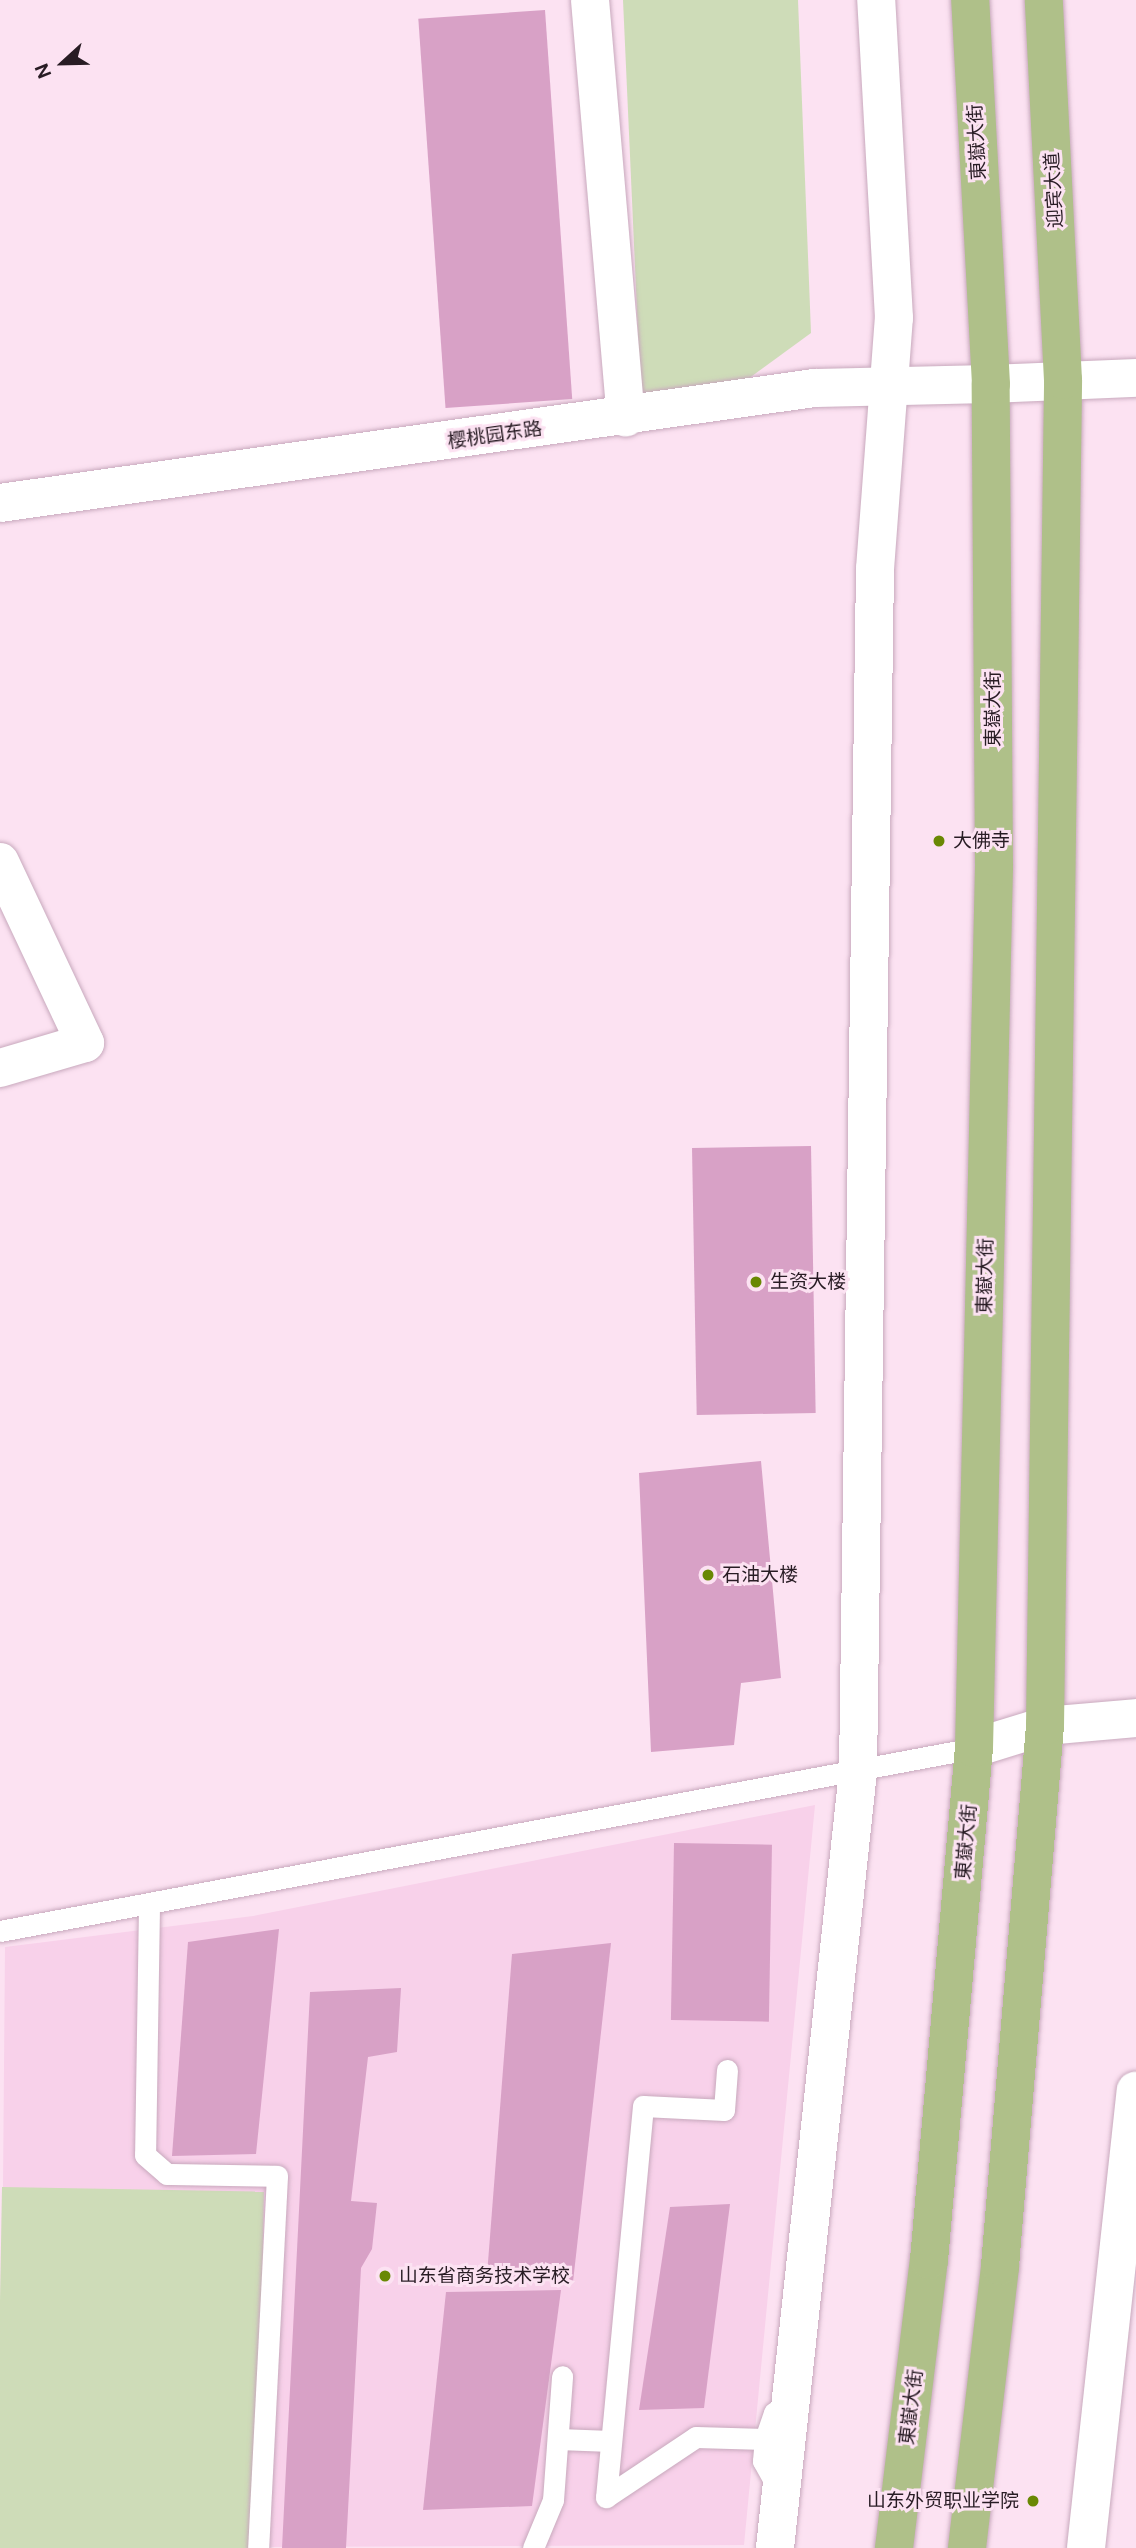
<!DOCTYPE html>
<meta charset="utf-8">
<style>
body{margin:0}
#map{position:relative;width:1136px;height:2548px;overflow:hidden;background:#fce2f2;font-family:"DM Sans","Noto Sans SC",sans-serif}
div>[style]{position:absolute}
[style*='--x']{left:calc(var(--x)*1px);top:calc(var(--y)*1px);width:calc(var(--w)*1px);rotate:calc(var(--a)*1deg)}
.built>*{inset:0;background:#f8d1ea}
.green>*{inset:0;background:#cedcb8;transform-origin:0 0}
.building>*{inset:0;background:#d8a1c6;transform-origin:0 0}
.roads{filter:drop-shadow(0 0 2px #c8a9bd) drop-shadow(0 0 2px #c8a9bd)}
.service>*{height:21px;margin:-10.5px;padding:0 10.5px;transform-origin:10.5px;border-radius:10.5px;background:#fff}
.minor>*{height:38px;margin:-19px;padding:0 19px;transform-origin:19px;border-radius:19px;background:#fff}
.tertiary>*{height:38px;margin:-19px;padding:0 19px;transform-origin:19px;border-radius:19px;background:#fff}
.primary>*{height:38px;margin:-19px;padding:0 19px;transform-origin:19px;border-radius:19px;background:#afc089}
.dots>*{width:19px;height:19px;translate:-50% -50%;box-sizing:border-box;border:4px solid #fce2f2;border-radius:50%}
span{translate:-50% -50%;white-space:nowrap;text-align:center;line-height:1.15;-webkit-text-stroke:6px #fce2f2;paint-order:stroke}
.street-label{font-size:19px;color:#281c24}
.poi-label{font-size:19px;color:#281c24}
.left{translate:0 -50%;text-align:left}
.right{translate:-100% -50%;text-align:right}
.north{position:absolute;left:28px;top:28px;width:70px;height:70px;-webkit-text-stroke:5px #fce2f2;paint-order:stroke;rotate:248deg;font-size:19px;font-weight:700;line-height:28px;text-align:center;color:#281c24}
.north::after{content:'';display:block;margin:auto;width:24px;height:32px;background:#281c24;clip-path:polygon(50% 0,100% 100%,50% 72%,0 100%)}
</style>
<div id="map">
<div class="built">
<div style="clip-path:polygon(815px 1805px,744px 2545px,0 2548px,5px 1947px,253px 1916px)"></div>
</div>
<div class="green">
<div style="clip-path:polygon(623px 0,798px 0,811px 333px,733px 390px,641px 400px)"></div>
<div style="left:2px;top:2187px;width:262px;height:361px;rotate:1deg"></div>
</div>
<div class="building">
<div style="left:545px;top:10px;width:390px;height:127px;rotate:86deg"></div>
<div style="left:811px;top:1146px;width:267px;height:119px;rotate:89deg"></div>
<div style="clip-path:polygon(761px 1461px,781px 1678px,741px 1683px,734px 1745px,651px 1752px,639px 1473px)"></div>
<div style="left:674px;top:1843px;width:98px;height:177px;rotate:1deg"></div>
<div style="clip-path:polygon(279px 1929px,256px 2154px,172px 2156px,188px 1942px)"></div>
<div style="clip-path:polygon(611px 1943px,573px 2282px,487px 2275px,512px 1954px)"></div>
<div style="clip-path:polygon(401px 1988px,397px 2052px,368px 2057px,351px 2201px,377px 2203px,372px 2249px,361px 2268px,346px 2548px,282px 2548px,310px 1992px)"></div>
<div style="clip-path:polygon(730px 2204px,704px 2408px,639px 2410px,670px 2207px)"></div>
<div style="clip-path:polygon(561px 2290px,532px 2506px,423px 2510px,446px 2292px)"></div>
</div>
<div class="roads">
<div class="service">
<div style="--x:149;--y:1906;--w:249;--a:90.9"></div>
<div style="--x:145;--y:2155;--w:29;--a:41"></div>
<div style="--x:167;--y:2174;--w:110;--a:1"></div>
<div style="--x:277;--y:2176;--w:372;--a:92.9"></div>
<div style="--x:0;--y:1931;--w:991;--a:-10.64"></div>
<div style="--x:727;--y:2070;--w:40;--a:94.3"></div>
<div style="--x:724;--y:2110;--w:81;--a:-177.2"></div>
<div style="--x:643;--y:2106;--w:393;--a:95.4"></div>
<div style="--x:606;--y:2497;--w:108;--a:-33.7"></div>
<div style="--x:696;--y:2437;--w:69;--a:1.7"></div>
<div style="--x:558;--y:2439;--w:53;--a:2.2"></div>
<div style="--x:778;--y:2488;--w:31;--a:-119"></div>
<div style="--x:763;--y:2461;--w:22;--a:-85"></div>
<div style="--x:765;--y:2439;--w:28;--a:-71"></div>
<div style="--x:774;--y:2413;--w:17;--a:-31"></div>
<div style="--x:533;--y:2548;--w:52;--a:-67.4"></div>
<div style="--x:553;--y:2500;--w:124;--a:-85.8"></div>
</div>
<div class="minor">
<div style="--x:590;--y:0;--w:419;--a:85.1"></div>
<div style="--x:991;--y:384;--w:145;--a:-2.4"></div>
<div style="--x:0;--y:862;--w:200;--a:64.8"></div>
<div style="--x:85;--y:1043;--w:89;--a:163.6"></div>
<div style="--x:974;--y:1748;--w:74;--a:-17.2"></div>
<div style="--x:1045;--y:1726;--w:91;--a:-5"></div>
<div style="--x:775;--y:2548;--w:781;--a:-83.9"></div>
<div style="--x:858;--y:1771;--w:1202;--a:-89.19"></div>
<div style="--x:875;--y:569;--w:252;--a:-85.7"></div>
<div style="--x:894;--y:318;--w:319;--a:-93.2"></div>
<div style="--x:1086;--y:2548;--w:460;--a:-83.8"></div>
</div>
<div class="tertiary">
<div style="--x:0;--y:503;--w:822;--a:-8.04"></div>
<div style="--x:814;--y:388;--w:177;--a:-1.3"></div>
</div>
<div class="primary">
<div style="--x:894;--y:2548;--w:290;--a:-83.1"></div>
<div style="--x:929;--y:2260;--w:514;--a:-84.98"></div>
<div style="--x:974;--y:1748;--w:881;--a:-88.7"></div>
<div style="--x:994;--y:867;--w:483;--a:-90.4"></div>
<div style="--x:991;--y:384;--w:385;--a:-93.1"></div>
<div style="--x:967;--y:2548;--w:284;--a:-83.3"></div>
<div style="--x:1000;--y:2266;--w:542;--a:-85.24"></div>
<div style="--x:1045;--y:1726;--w:1346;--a:-89.23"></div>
<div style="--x:1063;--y:380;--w:380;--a:-92.9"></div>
</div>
</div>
<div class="dots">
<div style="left:939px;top:841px;background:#698803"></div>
<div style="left:756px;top:1282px;background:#698803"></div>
<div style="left:708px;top:1575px;background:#698803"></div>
<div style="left:385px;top:2276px;background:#698803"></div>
<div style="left:1033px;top:2501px;background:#698803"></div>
</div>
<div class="street-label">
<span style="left:977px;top:142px;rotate:-93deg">東嶽大街</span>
<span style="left:1054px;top:190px;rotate:-93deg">迎宾大道</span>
<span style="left:495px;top:435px;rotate:-8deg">樱桃园东路</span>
<span style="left:993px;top:709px;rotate:-90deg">東嶽大街</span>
<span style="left:985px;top:1276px;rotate:-89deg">東嶽大街</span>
<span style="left:966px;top:1842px;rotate:-85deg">東嶽大街</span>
<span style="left:911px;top:2407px;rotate:-83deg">東嶽大街</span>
</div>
<div class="poi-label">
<span class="left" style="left:953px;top:841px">大佛寺</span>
<span class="left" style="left:770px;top:1282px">生资大楼</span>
<span class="left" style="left:722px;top:1575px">石油大楼</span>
<span class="left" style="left:399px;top:2276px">山东省商务技术学校</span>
<span class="right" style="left:1019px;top:2501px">山东外贸职业学院</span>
</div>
<div class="north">N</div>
</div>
